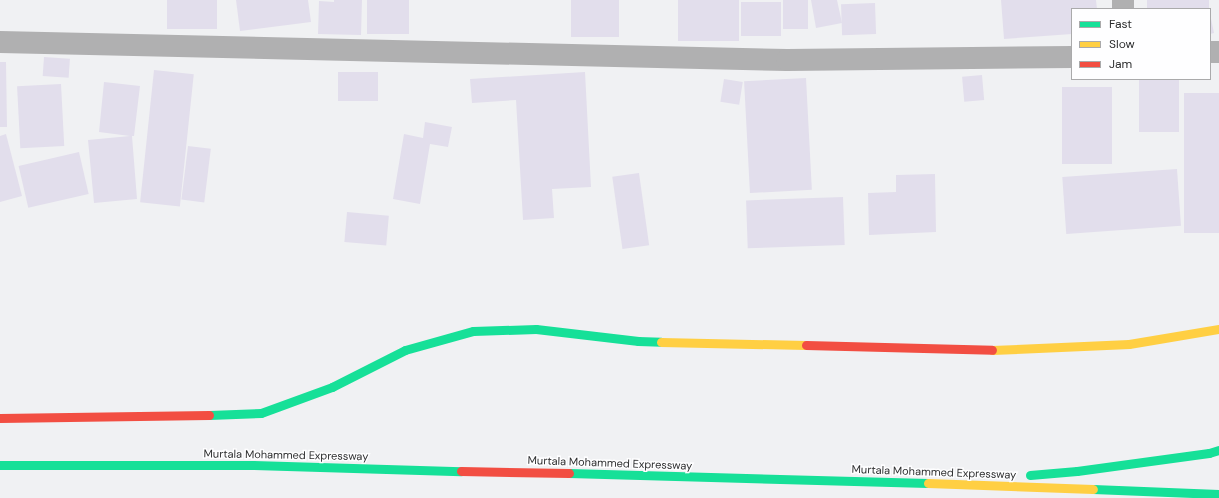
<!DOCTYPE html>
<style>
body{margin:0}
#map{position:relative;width:1219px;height:498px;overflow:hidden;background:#f0f1f3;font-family:"DM Sans",sans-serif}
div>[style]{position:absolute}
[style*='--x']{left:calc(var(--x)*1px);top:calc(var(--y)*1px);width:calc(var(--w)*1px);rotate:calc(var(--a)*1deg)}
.building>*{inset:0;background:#e2deec;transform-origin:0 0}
.street>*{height:22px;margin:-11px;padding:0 11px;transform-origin:11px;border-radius:11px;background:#b0b0b1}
.fast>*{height:9px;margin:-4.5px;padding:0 4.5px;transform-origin:4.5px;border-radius:4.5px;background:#16e098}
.slow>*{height:9px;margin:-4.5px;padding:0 4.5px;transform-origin:4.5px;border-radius:4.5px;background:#ffcf43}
.jam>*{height:9px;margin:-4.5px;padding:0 4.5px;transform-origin:4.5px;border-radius:4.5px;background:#f24e42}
span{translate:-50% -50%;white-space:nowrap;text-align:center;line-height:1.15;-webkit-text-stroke:3px #fefeff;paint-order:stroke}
.street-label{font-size:11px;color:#2c2d2e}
.legend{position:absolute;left:1071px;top:8px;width:140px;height:72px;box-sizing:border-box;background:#fefeff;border:1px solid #aaaaab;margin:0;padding:5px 7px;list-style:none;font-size:12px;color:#2c2d2e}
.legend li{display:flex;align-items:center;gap:8px;height:20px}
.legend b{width:20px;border:1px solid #aaaaab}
</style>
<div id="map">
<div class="building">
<div style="left:167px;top:0;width:50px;height:29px"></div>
<div style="clip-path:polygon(236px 0,308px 0,311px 22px,240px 31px)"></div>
<div style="clip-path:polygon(334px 0,362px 0,361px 35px,318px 34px,319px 1px,334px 2px)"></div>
<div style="left:367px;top:0;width:42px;height:34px"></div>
<div style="left:571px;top:0;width:48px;height:37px"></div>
<div style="left:678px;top:0;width:61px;height:41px"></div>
<div style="left:783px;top:0;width:25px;height:29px"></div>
<div style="clip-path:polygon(811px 0,837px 0,842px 23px,816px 28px)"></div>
<div style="clip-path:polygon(1001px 0,1096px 0,1097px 9px,1072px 9px,1072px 34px,1004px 39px)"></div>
<div style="left:1147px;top:0;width:62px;height:9px"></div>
<div style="left:741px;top:2px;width:40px;height:34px"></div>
<div style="left:875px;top:3px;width:31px;height:34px;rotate:88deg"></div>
<div style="clip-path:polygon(1210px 14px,1214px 33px,1210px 34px)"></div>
<div style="left:44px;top:57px;width:26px;height:19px;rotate:4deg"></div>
<div style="clip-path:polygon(0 62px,6px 62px,7px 127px,0 127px)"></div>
<div style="left:154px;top:70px;width:40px;height:133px;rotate:6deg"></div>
<div style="left:378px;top:72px;width:29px;height:40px;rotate:90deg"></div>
<div style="clip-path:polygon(585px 72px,591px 187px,552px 189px,554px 218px,523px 220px,516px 100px,472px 103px,470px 79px)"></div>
<div style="left:982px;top:75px;width:25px;height:20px;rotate:85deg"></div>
<div style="left:806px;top:78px;width:112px;height:62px;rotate:87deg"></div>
<div style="left:724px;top:79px;width:19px;height:23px;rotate:9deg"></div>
<div style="left:1139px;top:79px;width:40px;height:53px"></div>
<div style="clip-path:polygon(104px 82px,140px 86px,134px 136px,132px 136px,137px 199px,94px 203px,88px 140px,130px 136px,99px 132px)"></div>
<div style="left:61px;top:84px;width:62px;height:44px;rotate:87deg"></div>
<div style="left:1062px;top:87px;width:50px;height:77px"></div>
<div style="left:1219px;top:93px;width:140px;height:35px;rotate:90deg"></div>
<div style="clip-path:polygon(425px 122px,452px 127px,448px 147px,430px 144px,420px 204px,393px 199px,404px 134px,423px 138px)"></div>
<div style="clip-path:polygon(6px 134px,22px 196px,0 202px,0 136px)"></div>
<div style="left:188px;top:146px;width:23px;height:54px;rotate:7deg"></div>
<div style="left:79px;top:152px;width:43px;height:62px;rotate:77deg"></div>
<div style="left:1177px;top:169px;width:57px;height:115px;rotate:86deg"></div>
<div style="left:639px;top:173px;width:73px;height:27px;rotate:82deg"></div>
<div style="clip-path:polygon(935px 174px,936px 232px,869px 235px,868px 193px,896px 192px,896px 175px)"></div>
<div style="left:843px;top:197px;width:48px;height:97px;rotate:88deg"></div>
<div style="left:347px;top:212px;width:42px;height:30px;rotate:5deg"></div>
</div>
<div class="street">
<div style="--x:1123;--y:0;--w:9;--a:90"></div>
<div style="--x:0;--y:42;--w:787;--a:1.31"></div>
<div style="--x:787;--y:60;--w:285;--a:-0.6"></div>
<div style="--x:1210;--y:52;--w:9;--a:0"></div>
</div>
<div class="fast">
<div style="--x:209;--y:415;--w:52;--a:-2.2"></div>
<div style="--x:261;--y:413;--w:76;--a:-20.1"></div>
<div style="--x:332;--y:387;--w:82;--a:-26.9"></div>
<div style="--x:405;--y:350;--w:71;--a:-15.6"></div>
<div style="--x:473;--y:331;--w:63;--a:-1.8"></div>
<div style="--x:536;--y:329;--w:103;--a:6.7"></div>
<div style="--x:638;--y:341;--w:23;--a:2"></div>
<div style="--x:0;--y:465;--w:253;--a:0"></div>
<div style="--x:253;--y:465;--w:208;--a:1.7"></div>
<div style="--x:569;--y:473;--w:359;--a:1.6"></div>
<div style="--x:1030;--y:475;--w:47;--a:-4.9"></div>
<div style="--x:1077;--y:471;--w:133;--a:-7.8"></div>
<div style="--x:1209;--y:453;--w:10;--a:-17"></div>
<div style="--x:1093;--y:489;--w:126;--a:2.3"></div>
</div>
<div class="slow">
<div style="--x:661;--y:342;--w:145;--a:1.2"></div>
<div style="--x:992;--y:350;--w:137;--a:-2.5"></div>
<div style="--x:1129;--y:344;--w:91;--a:-9.5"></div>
<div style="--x:928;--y:483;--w:165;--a:2.1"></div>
</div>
<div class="jam">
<div style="--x:806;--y:345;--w:186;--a:1.5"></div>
<div style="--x:0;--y:418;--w:209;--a:-0.8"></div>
<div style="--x:461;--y:471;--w:108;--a:1.1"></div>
</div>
<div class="street-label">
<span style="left:286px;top:455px;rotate:1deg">Murtala Mohammed Expressway</span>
<span style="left:610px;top:463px;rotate:2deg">Murtala Mohammed Expressway</span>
<span style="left:934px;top:472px;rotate:2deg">Murtala Mohammed Expressway</span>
</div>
<ul class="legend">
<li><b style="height:5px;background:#16e098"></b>Fast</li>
<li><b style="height:5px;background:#ffcf43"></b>Slow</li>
<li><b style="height:5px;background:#f24e42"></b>Jam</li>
</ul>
</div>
